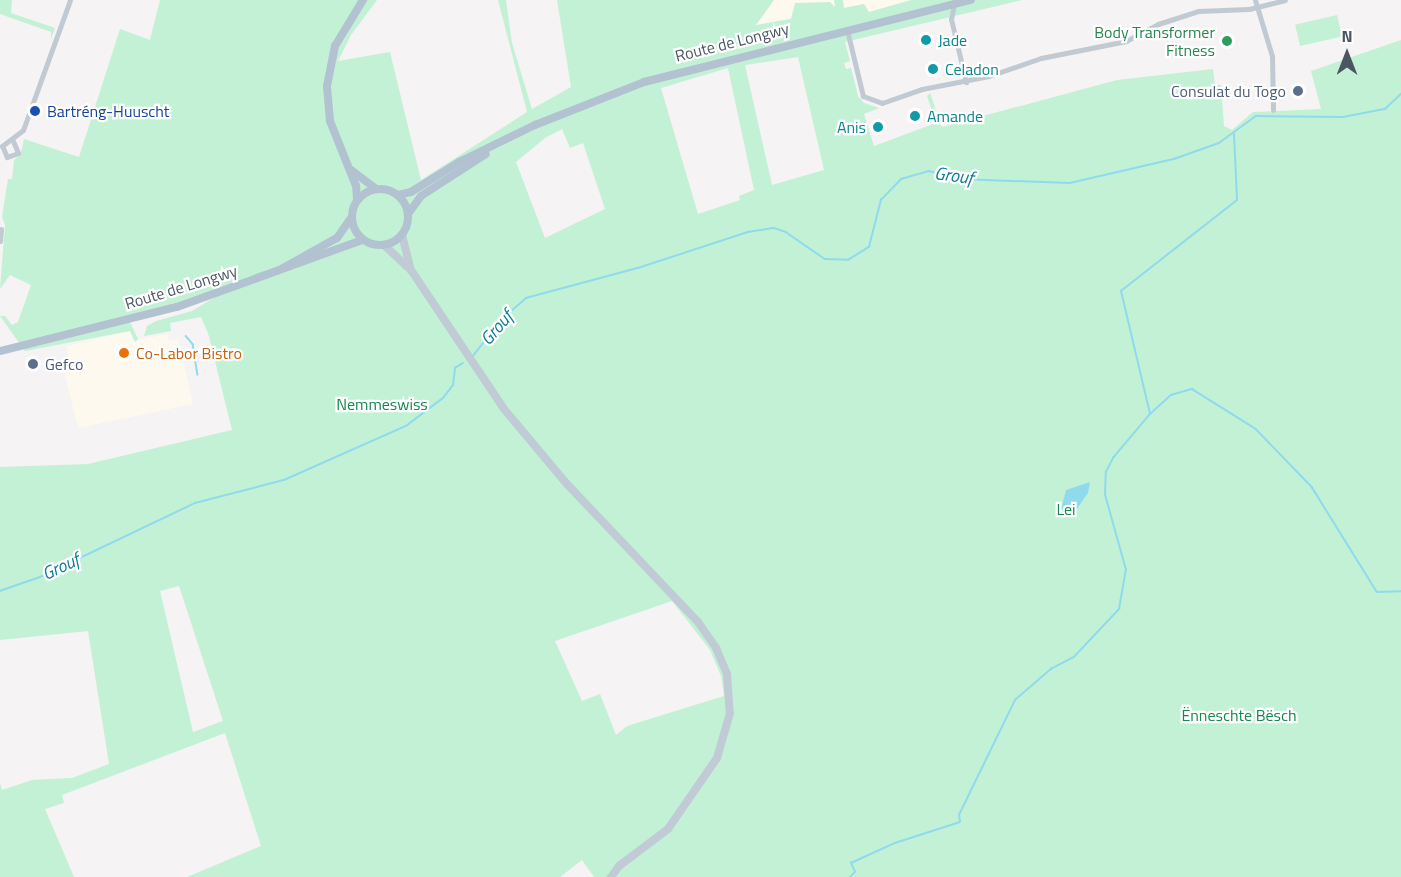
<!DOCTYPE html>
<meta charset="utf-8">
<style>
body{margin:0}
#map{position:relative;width:1401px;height:877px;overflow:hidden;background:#f5f3f3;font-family:"Titillium Web",sans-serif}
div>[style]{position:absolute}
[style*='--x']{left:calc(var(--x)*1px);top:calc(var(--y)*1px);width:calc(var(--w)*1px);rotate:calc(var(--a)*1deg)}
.commercial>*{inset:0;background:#fdf9ef}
.green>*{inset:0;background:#c3f1d5;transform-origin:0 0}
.water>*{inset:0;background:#90daee}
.stream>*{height:1.5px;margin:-0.75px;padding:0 0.75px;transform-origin:0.75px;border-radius:0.75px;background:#90daee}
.street>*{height:5px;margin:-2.5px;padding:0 2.5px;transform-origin:2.5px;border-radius:2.5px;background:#c1cad2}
.secondary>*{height:8px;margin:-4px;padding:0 4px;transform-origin:4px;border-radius:4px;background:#c1cbd6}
.primary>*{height:8px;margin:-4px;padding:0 4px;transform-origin:4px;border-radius:4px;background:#b3c2d1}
.primary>.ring{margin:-4px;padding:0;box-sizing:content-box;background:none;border:8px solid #b3c2d1;border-radius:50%}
.dots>*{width:16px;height:16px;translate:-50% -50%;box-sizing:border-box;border:3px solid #fff;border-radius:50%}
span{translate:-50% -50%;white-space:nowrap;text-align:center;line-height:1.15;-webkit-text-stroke:4.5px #fff;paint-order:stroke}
.leisure-label{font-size:16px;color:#27864d}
.right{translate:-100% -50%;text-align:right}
.culture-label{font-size:16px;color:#0d838f}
.left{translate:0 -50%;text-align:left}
.street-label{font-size:16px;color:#4a5661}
.service-label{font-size:16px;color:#4e5e75}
.transit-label{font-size:16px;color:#164399}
.food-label{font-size:16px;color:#c56008}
.park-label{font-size:16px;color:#17864f}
.water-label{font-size:18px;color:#0c7c9b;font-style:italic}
.north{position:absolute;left:1317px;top:24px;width:60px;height:60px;-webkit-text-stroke:4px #fff;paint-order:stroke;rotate:0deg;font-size:16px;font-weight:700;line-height:24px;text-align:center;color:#4a5661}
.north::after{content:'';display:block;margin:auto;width:21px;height:27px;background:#4a5661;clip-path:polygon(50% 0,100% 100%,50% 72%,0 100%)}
</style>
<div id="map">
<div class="commercial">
<div style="clip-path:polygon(774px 0,834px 0,836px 8px,756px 25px)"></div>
<div style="clip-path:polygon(843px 0,911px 0,869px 13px,864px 4px,844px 8px)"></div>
<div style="clip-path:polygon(130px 331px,133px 341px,167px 334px,169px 341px,178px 339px,193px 404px,78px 428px,64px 371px,69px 370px,67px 346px)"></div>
</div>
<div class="green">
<div style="clip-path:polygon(0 0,12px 0,11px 13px,55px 28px,51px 39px,51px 32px,0 14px)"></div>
<div style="clip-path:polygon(evenodd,160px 0,377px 0,351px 35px,338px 61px,390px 52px,421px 180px,527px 112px,498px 0,506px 0,512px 43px,532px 109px,571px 87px,557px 0,774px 0,756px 25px,791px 19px,795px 3px,830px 2px,835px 7px,834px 0,843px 0,844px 8px,864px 4px,869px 12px,911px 0,1022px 0,845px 42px,850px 61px,844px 63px,846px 69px,851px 68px,858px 96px,864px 103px,879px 108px,864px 114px,874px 146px,936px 123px,927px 96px,930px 93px,942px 127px,1117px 80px,1213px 69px,1215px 85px,1221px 85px,1224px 126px,1232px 130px,1253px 112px,1321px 109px,1311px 71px,1401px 40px,1401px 877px,594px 877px,582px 860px,560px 877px,187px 877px,261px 846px,225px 733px,62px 795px,64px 803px,45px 809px,74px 877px,0 877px,0 783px,2px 790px,32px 780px,72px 778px,109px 764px,88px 631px,0 640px,0 467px,88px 464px,232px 430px,208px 333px,201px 317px,170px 323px,171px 331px,144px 336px,147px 326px,156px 321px,192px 311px,220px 294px,129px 320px,138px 339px,135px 342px,130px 331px,25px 351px,0 316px,5px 316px,12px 325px,18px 322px,31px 285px,10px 275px,0 289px,5px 225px,2px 217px,8px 179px,12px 179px,14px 160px,21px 153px,24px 139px,79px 157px,120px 29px,150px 40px,160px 0,798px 57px,824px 170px,772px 185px,745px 65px,798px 57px,160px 0,728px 68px,754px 190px,739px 196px,740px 200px,698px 214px,661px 88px,728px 68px,160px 0,562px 129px,570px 148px,583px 143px,605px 209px,545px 238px,516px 162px,545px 138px,562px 129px,160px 0,179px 586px,223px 721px,193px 732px,160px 591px,179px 586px,160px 0,672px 601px,710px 650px,721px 676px,724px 696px,627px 726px,616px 735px,600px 694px,582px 701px,555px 641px,672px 601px)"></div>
<div style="left:1337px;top:15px;width:22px;height:43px;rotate:77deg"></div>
</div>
<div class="water">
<div style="clip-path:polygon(1090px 482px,1088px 493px,1074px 513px,1061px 509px,1066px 490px)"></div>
</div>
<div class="stream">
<div style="--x:186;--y:336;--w:11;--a:49"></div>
<div style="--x:193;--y:344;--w:31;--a:81"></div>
<div style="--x:473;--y:356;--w:46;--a:-52.1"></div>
<div style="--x:501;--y:320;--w:33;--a:-41"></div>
<div style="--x:526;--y:298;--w:116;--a:-15"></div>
<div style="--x:638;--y:268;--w:116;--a:-18.1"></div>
<div style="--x:748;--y:232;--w:26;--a:-9"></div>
<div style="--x:774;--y:228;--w:13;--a:18"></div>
<div style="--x:786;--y:232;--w:47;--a:34.7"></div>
<div style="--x:825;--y:259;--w:23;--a:2"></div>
<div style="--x:848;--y:260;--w:25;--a:-32"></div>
<div style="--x:869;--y:247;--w:49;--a:-75.7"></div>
<div style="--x:881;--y:200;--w:29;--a:-46"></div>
<div style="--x:901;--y:179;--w:29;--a:-16"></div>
<div style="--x:929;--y:171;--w:32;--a:14"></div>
<div style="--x:960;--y:179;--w:110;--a:2.1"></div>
<div style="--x:1070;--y:183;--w:107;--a:-13"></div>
<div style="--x:1174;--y:159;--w:48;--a:-19.6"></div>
<div style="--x:1219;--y:143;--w:46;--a:-36.1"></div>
<div style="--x:1256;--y:116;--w:87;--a:0.7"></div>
<div style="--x:1343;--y:117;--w:43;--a:-10.8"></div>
<div style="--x:1385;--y:109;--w:22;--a:-43"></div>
<div style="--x:1150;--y:414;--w:28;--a:-42"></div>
<div style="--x:1171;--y:395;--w:22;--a:-16"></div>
<div style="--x:1192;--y:389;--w:75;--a:32"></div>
<div style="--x:1256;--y:429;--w:81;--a:46"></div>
<div style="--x:1312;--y:487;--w:123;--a:58.2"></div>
<div style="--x:1377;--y:592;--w:24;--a:-2"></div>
<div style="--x:0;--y:591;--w:42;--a:-19.3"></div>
<div style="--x:40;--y:577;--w:172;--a:-25.5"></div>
<div style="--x:195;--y:503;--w:92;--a:-14.5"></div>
<div style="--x:284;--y:480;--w:133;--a:-23.9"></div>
<div style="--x:406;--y:426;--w:46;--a:-37.1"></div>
<div style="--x:443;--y:398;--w:16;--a:-52"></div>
<div style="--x:453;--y:385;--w:17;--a:-83"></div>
<div style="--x:455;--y:368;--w:9;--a:-32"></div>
<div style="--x:850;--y:877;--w:7;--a:-45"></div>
<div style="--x:855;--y:872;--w:10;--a:-114"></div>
<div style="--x:851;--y:863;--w:48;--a:-24.4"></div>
<div style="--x:895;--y:843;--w:68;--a:-17.9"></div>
<div style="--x:960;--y:822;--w:7;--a:-98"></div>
<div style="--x:959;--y:815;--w:128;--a:-64"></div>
<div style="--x:1015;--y:700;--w:48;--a:-40.7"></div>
<div style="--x:1051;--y:669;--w:26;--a:-28"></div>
<div style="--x:1074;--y:657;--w:66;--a:-46.8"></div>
<div style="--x:1119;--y:609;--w:40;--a:-80"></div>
<div style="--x:1126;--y:570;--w:78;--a:-105.6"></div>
<div style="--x:1105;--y:495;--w:23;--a:-88"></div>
<div style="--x:1106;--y:472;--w:16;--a:-63"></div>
<div style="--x:1113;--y:458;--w:57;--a:-49.9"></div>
<div style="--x:1150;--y:414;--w:126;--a:-103.3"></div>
<div style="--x:1121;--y:291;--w:147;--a:-38.1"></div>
<div style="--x:1237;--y:200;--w:67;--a:-92.6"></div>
</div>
<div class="street">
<div style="--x:1255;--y:0;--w:59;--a:73.1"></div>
<div style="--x:1272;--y:56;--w:54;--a:88.9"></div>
<div style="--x:954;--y:4;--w:15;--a:101"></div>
<div style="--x:951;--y:19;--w:65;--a:76.6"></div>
<div style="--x:847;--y:30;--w:68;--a:76.4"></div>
<div style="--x:863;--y:96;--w:20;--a:20"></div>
<div style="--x:882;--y:103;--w:42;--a:-19.3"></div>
<div style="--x:922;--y:89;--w:68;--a:-11"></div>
<div style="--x:989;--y:76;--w:55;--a:-19.1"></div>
<div style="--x:1041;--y:58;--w:87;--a:-11.3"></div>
<div style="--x:1126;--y:41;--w:36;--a:-28"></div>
<div style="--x:1158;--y:24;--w:42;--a:-18"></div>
<div style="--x:1198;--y:11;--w:51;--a:-2.2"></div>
<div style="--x:1249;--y:9;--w:37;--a:-14"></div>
<div style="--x:13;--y:141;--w:13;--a:67"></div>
<div style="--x:18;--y:153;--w:12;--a:160"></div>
<div style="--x:7;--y:157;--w:12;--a:-114"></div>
<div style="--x:2;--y:146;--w:26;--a:-37"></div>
<div style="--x:23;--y:130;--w:138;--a:-70.1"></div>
<div style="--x:0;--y:241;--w:12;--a:-85"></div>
</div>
<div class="secondary">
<div style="--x:402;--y:235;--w:36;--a:76"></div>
<div style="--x:411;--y:270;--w:167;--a:56.2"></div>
<div style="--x:504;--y:409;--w:98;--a:50"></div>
<div style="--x:567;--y:484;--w:190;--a:46.5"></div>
<div style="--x:698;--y:622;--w:32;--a:55"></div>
<div style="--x:716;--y:648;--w:28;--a:67"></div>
<div style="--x:727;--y:674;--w:39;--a:86"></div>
<div style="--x:730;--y:713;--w:47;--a:106.1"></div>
<div style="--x:717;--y:758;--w:86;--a:124.6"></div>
<div style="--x:668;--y:829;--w:61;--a:142.9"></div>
<div style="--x:619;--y:866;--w:14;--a:126"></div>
<div style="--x:384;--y:245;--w:33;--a:43"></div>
</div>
<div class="primary">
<div style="--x:351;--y:170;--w:31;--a:37"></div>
<div class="ring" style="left:352px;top:189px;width:48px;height:48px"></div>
<div style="--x:398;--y:195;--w:13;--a:-13"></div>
<div style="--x:411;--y:192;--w:57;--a:-32"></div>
<div style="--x:459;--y:162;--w:85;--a:-26"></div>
<div style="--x:535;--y:125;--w:117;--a:-21.5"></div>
<div style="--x:644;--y:82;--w:337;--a:-14.1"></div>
<div style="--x:357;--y:199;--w:13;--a:-94"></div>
<div style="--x:356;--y:186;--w:70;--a:-111.8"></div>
<div style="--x:330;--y:121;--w:35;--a:-95"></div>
<div style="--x:327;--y:86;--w:41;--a:-78.7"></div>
<div style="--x:335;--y:46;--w:54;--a:-58.7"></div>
<div style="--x:408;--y:214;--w:22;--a:-54"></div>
<div style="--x:421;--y:196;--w:77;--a:-32.9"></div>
<div style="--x:283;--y:268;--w:62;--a:-29.1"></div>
<div style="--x:337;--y:238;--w:24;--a:-55"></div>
<div style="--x:0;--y:351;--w:182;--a:-14"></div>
<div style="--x:177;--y:307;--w:197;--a:-19.9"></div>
</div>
<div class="dots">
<div style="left:926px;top:40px;background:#0f9aa8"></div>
<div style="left:1227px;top:41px;background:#2e9e5b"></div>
<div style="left:933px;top:69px;background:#0f9aa8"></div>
<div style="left:1298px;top:91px;background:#5c6f8a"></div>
<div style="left:35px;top:111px;background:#1a4fb4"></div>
<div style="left:915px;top:116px;background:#0f9aa8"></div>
<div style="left:878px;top:127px;background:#0f9aa8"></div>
<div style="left:124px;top:353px;background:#e8710a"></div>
<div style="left:33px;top:364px;background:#5c6f8a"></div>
</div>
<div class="leisure-label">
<span class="right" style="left:1215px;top:41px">Body Transformer<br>Fitness</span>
</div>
<div class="culture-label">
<span class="left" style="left:938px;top:40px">Jade</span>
<span class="left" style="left:945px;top:69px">Celadon</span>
<span class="left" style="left:927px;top:116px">Amande</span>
<span class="right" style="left:866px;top:127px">Anis</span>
</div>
<div class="street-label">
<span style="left:732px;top:42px;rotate:-14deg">Route de Longwy</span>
<span style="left:181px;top:287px;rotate:-17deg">Route de Longwy</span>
</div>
<div class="service-label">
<span class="right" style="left:1286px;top:91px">Consulat du Togo</span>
<span class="left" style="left:45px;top:364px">Gefco</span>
</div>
<div class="transit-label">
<span class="left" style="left:47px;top:111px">Bartréng-Huuscht</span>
</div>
<div class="food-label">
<span class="left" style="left:136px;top:353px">Co-Labor Bistro</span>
</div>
<div class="park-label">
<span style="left:382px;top:404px">Nemmeswiss</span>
<span style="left:1066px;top:509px">Lei</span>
<span style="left:1239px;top:715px">Ënneschte Bësch</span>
</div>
<div class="water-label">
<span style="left:954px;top:176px;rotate:8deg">Grouf</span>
<span style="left:497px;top:328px;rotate:-49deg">Grouf</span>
<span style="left:61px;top:567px;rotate:-25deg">Grouf</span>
</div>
<div class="north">N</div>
</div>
